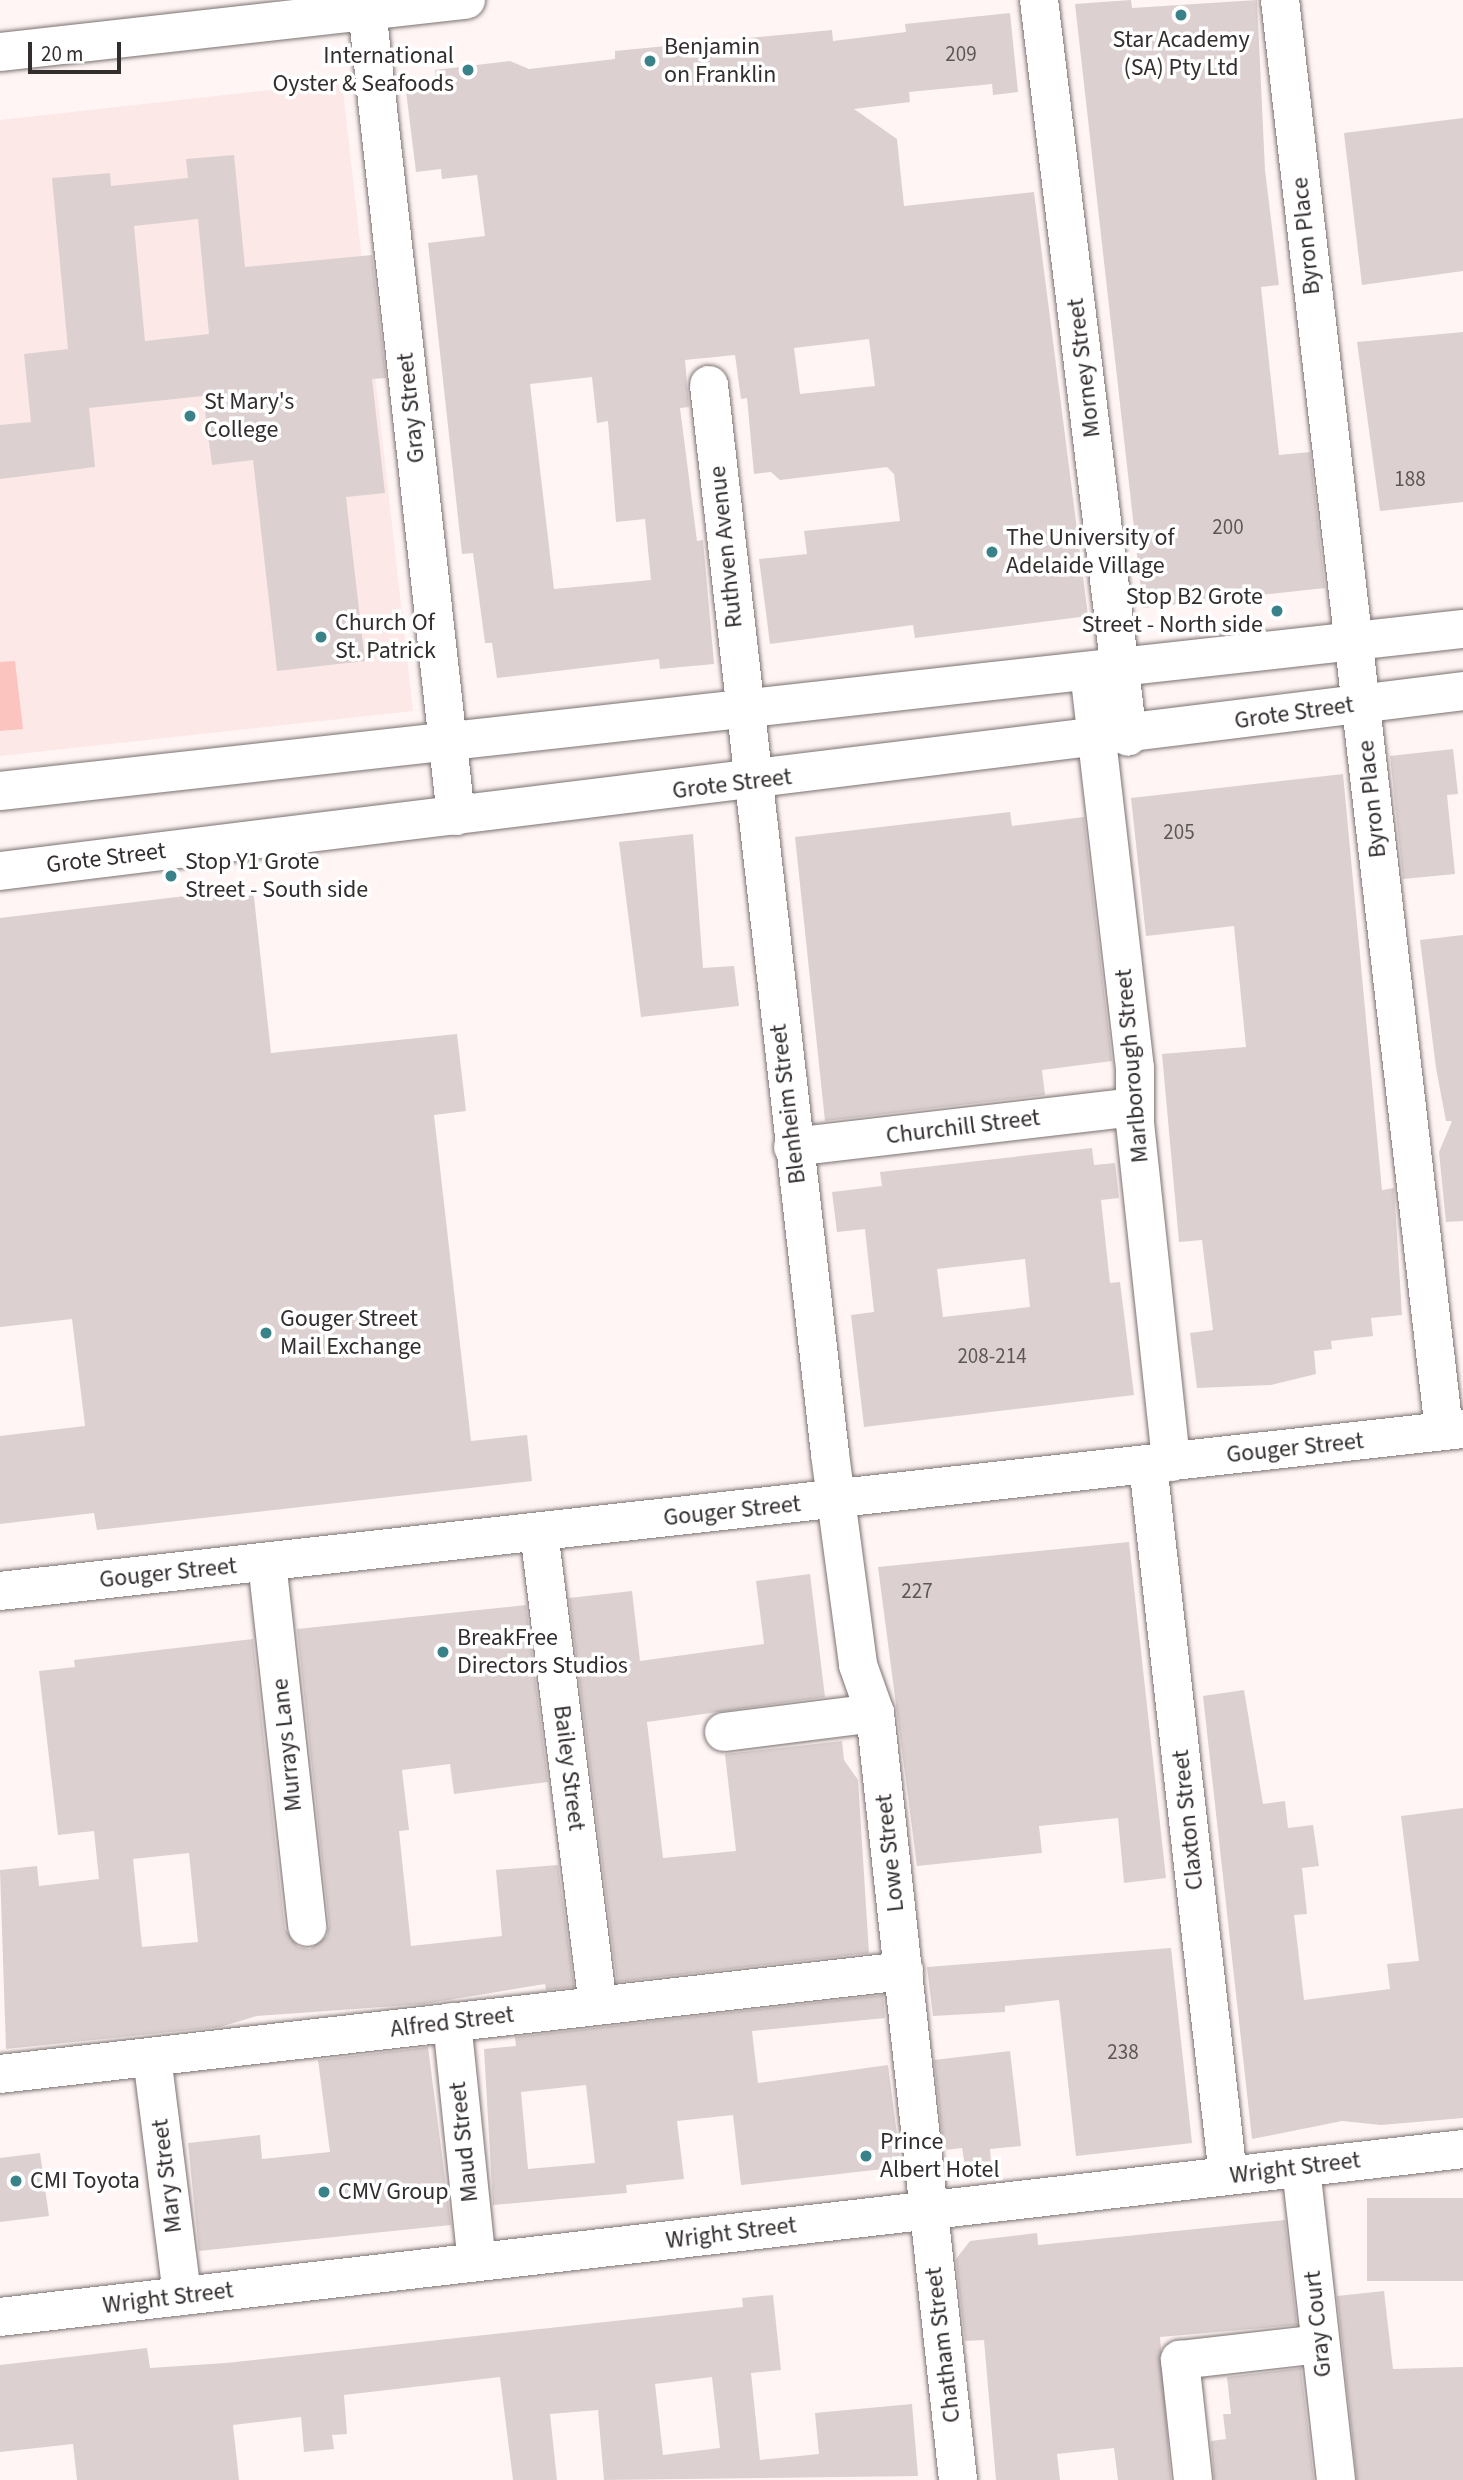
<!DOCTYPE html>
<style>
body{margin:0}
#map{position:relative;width:1463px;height:2480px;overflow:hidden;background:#fef5f4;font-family:"Source Sans 3",sans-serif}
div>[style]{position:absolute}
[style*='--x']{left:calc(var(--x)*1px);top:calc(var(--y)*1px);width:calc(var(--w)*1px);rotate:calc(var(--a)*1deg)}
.built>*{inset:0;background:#fce8e6}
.green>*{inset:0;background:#fbc4bf}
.building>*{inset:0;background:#dcd1d0;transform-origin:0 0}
.roads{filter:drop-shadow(0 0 2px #7b7271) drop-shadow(0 0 2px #7b7271)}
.minor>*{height:38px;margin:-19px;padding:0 19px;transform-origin:19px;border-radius:19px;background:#fff}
.major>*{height:38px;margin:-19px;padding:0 19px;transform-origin:19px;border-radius:19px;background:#fff}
.dots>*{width:19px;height:19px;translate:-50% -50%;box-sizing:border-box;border:4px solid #fff;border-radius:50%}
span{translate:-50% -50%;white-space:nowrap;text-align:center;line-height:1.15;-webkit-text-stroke:7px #fff;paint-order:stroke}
.number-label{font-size:21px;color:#5c5756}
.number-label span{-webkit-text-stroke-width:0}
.poi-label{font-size:24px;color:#322e2d}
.left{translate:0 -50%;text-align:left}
.right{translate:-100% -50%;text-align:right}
.street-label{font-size:24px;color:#322e2d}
.scale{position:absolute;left:28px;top:42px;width:93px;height:32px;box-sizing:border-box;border:4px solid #322e2d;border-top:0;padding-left:9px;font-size:21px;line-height:24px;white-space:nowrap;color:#322e2d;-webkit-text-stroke:5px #fff;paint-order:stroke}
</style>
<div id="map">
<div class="built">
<div style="clip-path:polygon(342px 82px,413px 711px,0 756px,0 120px)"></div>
</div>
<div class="green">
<div style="clip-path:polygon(15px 661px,23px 729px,0 731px,0 662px)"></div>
</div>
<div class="building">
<div style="clip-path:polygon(1131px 0,1132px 8px,1257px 0,1265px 170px,1279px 285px,1261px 287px,1279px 455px,1310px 452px,1325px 588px,1143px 608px,1075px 4px)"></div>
<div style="clip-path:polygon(evenodd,1010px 13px,1018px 92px,993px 95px,992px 84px,909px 92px,910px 102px,854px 109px,897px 139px,904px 206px,1034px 192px,1088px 616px,915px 638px,913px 625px,770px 644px,759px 559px,807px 554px,804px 531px,900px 521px,894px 474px,887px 467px,780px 480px,771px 472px,754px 474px,747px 398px,741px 399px,735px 355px,685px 360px,689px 407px,680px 408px,697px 541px,703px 540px,714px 664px,660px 669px,659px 659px,497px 678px,492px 643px,485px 643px,473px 553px,462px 554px,428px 243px,485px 236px,477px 175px,442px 179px,441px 169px,416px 172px,405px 83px,436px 79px,435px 70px,510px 61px,529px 69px,615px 59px,615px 51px,832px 30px,833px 41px,906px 32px,905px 24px,1010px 13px,869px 339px,875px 386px,800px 394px,794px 348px,869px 339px,1010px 13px,592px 377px,597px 423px,608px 421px,616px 522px,645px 519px,651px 580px,554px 589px,530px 384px,592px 377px)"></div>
<div style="clip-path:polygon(1463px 118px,1463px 271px,1362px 285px,1344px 133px)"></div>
<div style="clip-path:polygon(evenodd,234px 155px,245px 267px,372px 255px,386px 378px,372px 379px,385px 493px,346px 497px,365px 661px,277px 671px,253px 460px,212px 465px,203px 396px,89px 408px,95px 467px,0 479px,0 425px,31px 422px,24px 354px,68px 349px,52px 178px,110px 173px,111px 186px,188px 178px,186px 159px,234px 155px,198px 219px,209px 334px,145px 341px,134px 226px,198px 219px)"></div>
<div style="clip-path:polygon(1463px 332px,1463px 502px,1380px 511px,1357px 342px)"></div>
<div style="clip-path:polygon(1453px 749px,1458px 794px,1447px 795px,1455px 874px,1403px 879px,1390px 756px)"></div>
<div style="clip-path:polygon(1343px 774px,1382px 1190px,1394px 1188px,1402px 1315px,1371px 1318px,1373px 1336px,1331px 1341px,1332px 1349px,1314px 1351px,1316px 1374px,1271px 1385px,1197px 1388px,1190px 1333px,1213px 1330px,1202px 1240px,1179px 1242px,1162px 1054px,1246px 1047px,1234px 926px,1146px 936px,1131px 798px)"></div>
<div style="clip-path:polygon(1010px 812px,1012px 826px,1084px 817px,1112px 1061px,1042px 1070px,1045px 1095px,825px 1121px,795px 837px)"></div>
<div style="clip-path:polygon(693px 834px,703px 968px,734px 966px,739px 1006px,641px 1017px,619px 842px)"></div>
<div style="clip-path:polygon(253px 888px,271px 1053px,457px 1034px,466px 1111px,434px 1115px,471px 1441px,527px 1435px,532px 1481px,97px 1530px,94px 1513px,0 1524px,0 1436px,85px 1426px,72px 1319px,0 1327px,0 918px)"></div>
<div style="clip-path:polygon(1463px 935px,1463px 1221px,1446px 1222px,1439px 1152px,1452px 1121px,1446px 1121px,1436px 1068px,1420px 940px)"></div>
<div style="clip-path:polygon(evenodd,1092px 1148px,1094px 1165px,1115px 1163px,1119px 1198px,1101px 1200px,1110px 1283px,1120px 1282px,1134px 1395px,864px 1427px,851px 1315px,874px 1312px,865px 1229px,837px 1232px,832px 1192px,882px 1186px,880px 1172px,1092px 1148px,1025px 1259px,1030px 1307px,943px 1317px,937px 1269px,1025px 1259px)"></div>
<div style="clip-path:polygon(1129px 1542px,1166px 1878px,1124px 1883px,1118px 1818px,1039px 1826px,1042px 1853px,917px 1866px,878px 1567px)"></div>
<div style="clip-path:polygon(810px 1574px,825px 1697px,647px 1722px,663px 1858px,736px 1851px,725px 1754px,842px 1741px,844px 1760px,858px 1780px,869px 1953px,617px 1982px,569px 1598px,632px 1591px,640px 1661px,764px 1644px,756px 1581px)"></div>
<div style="clip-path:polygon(evenodd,526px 1605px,548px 1782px,454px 1794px,450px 1764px,402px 1770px,409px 1830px,399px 1831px,411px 1946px,502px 1936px,496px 1870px,558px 1865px,574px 1987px,546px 1990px,545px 1984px,424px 2004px,257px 2016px,220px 2027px,6px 2049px,0 1870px,37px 1866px,39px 1886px,99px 1879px,94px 1831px,58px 1835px,39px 1671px,75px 1667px,74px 1660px,253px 1639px,285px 1929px,298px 1947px,310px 1949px,327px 1936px,329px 1925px,297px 1629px,526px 1605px,189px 1853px,198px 1942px,142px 1947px,133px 1859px,189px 1853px)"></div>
<div style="clip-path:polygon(1244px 1690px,1263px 1804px,1285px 1801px,1288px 1828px,1313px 1825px,1319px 1866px,1302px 1868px,1307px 1914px,1294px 1915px,1304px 2000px,1390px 1989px,1387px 1964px,1419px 1961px,1401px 1816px,1463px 1808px,1463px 2118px,1381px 2125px,1342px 2121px,1252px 2139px,1203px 1696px)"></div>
<div style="clip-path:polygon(1171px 1948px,1192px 2143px,1076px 2156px,1059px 2000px,1005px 2006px,1005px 2012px,933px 2016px,927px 1967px)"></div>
<div style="clip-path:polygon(evenodd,883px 1995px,885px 2018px,752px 2031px,758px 2083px,888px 2065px,900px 2158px,892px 2168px,741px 2185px,733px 2115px,677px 2121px,684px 2179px,626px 2185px,627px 2193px,493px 2205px,484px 2049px,516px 2046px,515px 2037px,883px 1995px,586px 2085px,595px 2163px,528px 2169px,521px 2092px,586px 2085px)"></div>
<div style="clip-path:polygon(428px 2047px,451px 2225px,199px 2251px,188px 2143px,260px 2135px,262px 2159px,330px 2152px,318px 2060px)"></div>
<div style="clip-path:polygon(1010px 2051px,1021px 2146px,990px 2149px,991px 2163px,965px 2165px,962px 2148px,944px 2150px,934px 2060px)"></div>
<div style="clip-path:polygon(40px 2153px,49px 2216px,0 2222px,0 2158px)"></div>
<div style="left:1463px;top:2198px;width:83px;height:96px;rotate:90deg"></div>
<div style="clip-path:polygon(1285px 2220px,1297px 2325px,1160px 2337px,1171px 2480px,1118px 2480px,1114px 2448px,1057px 2454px,1060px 2480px,996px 2480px,984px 2340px,965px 2341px,962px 2315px,956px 2259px,970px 2241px,1037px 2233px,1038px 2245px)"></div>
<div style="clip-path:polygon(1384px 2291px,1393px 2369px,1463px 2367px,1463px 2480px,1357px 2480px,1337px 2296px)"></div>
<div style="clip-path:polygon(evenodd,773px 2295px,781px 2370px,751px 2373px,760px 2460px,819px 2454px,815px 2413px,912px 2404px,918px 2476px,604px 2480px,598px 2410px,550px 2414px,557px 2480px,513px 2480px,500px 2377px,344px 2395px,347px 2434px,332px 2435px,334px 2449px,304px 2452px,301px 2417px,233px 2425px,239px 2480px,77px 2480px,73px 2444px,0 2452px,0 2365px,147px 2348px,150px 2368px,226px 2363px,743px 2307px,742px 2298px,773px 2295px,712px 2377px,720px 2448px,663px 2455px,655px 2384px,712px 2377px)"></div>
<div style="clip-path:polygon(1301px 2368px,1314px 2480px,1214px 2480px,1211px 2441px,1226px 2439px,1223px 2414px,1231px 2414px,1227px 2377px)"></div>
</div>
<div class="roads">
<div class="minor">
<div style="--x:366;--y:0;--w:821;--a:83.71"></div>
<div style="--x:1039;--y:0;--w:742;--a:83.11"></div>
<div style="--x:1280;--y:0;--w:1440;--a:83.46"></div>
<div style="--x:0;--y:52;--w:469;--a:-6.4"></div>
<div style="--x:709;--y:385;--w:1076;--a:83.54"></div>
<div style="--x:830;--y:1454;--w:213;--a:82.4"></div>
<div style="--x:858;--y:1665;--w:51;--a:70.5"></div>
<div style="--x:875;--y:1713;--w:771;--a:83.82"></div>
<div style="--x:1089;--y:671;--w:400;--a:83.4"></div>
<div style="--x:1135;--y:1068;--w:55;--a:90"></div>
<div style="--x:1135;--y:1123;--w:341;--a:83.9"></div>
<div style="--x:793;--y:1147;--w:343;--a:-6.7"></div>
<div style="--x:1148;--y:1465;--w:715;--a:83.58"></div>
<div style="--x:539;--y:1532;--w:477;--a:82.9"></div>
<div style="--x:267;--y:1562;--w:367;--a:83.7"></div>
<div style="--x:0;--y:1591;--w:1472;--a:-6.32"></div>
<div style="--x:724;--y:1732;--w:152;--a:-7.2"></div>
<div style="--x:452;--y:2022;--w:241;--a:84.1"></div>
<div style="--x:152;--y:2057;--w:241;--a:82.8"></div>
<div style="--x:0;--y:2074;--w:910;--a:-6.5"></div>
<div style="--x:1301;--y:2168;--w:314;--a:83.6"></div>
<div style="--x:0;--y:2317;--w:1473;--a:-6.55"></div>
<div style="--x:1193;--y:2480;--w:121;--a:-96.2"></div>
<div style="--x:1180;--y:2360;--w:141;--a:-6.5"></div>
</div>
<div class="major">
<div style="--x:0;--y:791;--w:1472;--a:-6.32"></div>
<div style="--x:0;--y:871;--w:1474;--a:-7.01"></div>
</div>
</div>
<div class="dots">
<div style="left:1181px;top:15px;background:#3a8289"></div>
<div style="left:650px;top:61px;background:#3a8289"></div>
<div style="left:468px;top:70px;background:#3a8289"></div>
<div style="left:190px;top:416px;background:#3a8289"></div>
<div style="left:992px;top:552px;background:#3a8289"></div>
<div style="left:1277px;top:611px;background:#3a8289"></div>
<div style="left:321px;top:637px;background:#3a8289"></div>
<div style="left:171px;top:876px;background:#3a8289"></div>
<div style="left:266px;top:1333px;background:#3a8289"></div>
<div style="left:443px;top:1652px;background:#3a8289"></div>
<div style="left:866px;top:2156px;background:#3a8289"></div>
<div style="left:16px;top:2181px;background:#3a8289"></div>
<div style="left:324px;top:2192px;background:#3a8289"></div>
</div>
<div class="number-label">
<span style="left:961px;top:54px">209</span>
<span style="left:1410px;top:479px">188</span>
<span style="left:1228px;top:527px">200</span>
<span style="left:1179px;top:832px">205</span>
<span style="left:992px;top:1356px">208-214</span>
<span style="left:917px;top:1591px">227</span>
<span style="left:1123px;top:2052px">238</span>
</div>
<div class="poi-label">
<span style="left:1181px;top:54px">Star Academy<br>(SA) Pty Ltd</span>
<span class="left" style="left:664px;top:61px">Benjamin<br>on Franklin</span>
<span class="right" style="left:454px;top:70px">International<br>Oyster &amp; Seafoods</span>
<span class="left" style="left:204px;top:416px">St Mary's<br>College</span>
<span class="left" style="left:1006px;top:552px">The University of<br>Adelaide Village</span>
<span class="right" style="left:1263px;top:611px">Stop B2 Grote<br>Street - North side</span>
<span class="left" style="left:335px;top:637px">Church Of<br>St. Patrick</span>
<span class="left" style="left:185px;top:876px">Stop Y1 Grote<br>Street - South side</span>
<span class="left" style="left:280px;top:1333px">Gouger Street<br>Mail Exchange</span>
<span class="left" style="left:457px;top:1652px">BreakFree<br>Directors Studios</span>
<span class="left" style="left:880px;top:2156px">Prince<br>Albert Hotel</span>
<span class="left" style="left:30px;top:2181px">CMI Toyota</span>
<span class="left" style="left:338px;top:2192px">CMV Group</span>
</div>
<div class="street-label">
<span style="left:1306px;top:236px;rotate:-96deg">Byron Place</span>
<span style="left:1084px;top:368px;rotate:-97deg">Morney Street</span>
<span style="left:411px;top:408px;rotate:-96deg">Gray Street</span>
<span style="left:726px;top:547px;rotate:-96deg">Ruthven Avenue</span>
<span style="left:1294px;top:713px;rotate:-8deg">Grote Street</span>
<span style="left:732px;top:784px;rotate:-7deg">Grote Street</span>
<span style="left:1372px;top:799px;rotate:-96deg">Byron Place</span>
<span style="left:106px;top:858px;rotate:-7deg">Grote Street</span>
<span style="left:1132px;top:1066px;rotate:-95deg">Marlborough Street</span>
<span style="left:788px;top:1104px;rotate:-97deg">Blenheim Street</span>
<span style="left:963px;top:1127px;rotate:-7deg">Churchill Street</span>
<span style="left:1295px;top:1448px;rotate:-6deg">Gouger Street</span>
<span style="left:732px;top:1511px;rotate:-6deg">Gouger Street</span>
<span style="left:168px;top:1573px;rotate:-6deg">Gouger Street</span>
<span style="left:287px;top:1745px;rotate:-96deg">Murrays Lane</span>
<span style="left:569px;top:1768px;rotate:83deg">Bailey Street</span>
<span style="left:1188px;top:1820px;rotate:-96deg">Claxton Street</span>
<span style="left:890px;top:1853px;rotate:-96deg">Lowe Street</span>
<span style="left:452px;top:2022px;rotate:-7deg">Alfred Street</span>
<span style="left:464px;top:2142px;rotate:-96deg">Maud Street</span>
<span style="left:1295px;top:2168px;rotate:-7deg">Wright Street</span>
<span style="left:167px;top:2176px;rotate:-97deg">Mary Street</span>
<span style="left:731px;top:2233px;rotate:-7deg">Wright Street</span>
<span style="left:168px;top:2298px;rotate:-7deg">Wright Street</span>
<span style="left:1318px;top:2324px;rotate:-96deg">Gray Court</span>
<span style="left:943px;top:2345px;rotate:-97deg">Chatham Street</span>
</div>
<div class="scale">20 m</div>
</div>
